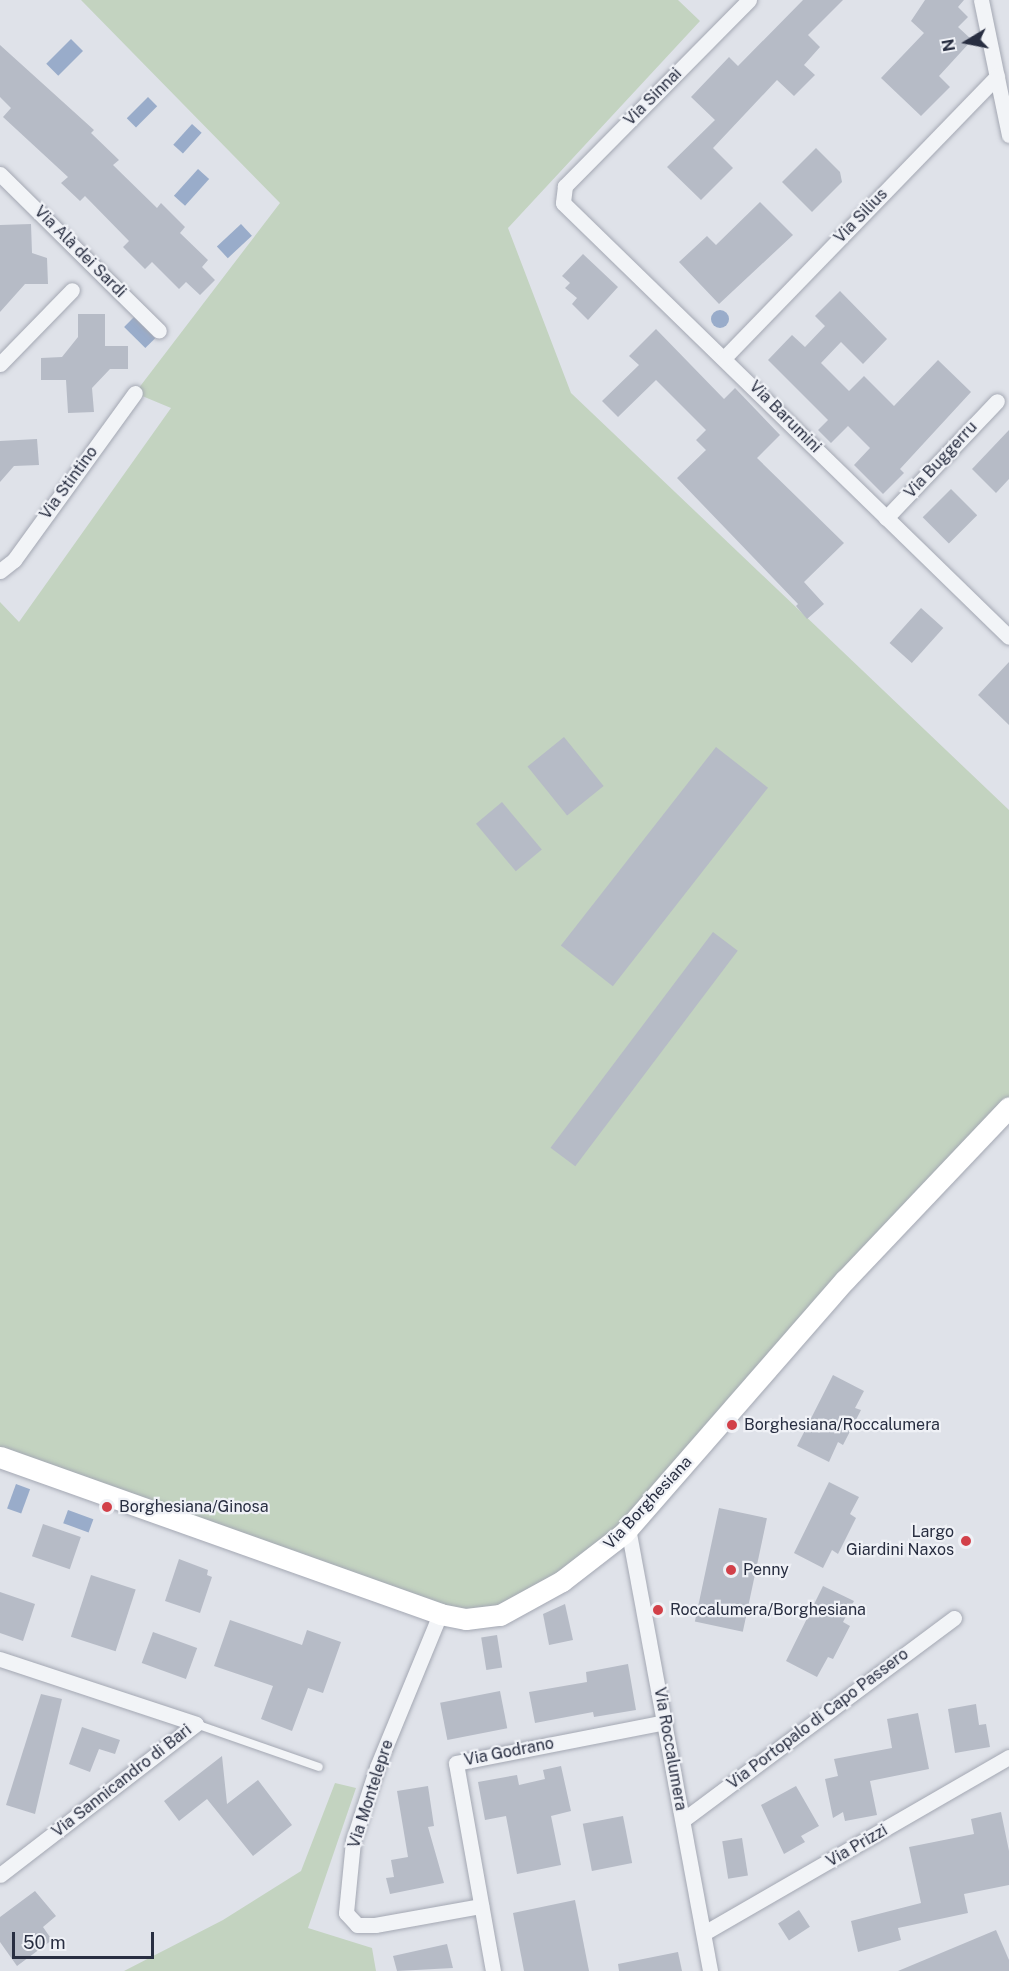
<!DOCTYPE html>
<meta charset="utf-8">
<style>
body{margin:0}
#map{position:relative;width:1009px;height:1971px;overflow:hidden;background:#dfe2e9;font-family:"Public Sans",sans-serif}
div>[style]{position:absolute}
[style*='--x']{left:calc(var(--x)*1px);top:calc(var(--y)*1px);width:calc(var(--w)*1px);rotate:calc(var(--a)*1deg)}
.green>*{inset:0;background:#c3d3c0}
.water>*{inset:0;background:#99acca;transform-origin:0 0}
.round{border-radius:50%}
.building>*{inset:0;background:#b6bbc6;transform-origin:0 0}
.roads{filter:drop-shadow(0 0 2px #a4a8b3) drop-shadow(0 0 2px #a4a8b3)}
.lane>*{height:8px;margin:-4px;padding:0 4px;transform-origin:4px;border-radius:4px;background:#f2f4f7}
.street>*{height:15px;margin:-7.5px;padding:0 7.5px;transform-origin:7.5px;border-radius:7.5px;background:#f2f4f7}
.secondary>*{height:21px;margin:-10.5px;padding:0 10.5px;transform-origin:10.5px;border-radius:10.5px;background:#fff}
.dots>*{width:16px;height:16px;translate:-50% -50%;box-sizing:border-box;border:3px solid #eff1f6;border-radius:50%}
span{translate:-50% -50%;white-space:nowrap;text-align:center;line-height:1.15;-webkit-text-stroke:4.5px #eff1f6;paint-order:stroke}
.street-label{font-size:16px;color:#282e41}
.poi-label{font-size:16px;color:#282e41}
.left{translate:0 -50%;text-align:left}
.right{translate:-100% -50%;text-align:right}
.north{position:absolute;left:937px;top:12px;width:60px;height:60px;-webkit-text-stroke:4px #eff1f6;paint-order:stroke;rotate:260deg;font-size:16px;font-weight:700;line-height:24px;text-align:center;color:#282e41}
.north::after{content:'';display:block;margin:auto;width:21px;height:27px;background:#282e41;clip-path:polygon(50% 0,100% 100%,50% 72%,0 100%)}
.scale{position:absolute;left:12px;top:1932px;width:142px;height:27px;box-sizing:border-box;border:3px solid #282e41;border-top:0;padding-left:8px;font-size:18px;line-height:21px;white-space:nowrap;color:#282e41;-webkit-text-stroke:4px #eff1f6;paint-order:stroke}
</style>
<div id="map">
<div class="green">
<div style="clip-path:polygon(81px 0,678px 0,700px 21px,508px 228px,571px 393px,1009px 810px,1009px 1098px,624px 1533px,483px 1619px,0 1457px,0 602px,19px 622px,171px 408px,135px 393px,280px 203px)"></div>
<div style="clip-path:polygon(335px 1783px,356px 1788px,308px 1928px,372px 1948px,376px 1971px,124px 1971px,223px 1920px,301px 1871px)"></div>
</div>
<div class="water">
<div style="left:71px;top:39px;width:17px;height:35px;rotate:45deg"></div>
<div style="left:148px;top:97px;width:13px;height:30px;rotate:45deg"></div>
<div style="left:192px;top:124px;width:13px;height:28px;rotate:42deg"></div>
<div style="left:198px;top:169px;width:15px;height:36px;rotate:42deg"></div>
<div style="left:241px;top:224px;width:16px;height:33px;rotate:47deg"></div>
<div class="round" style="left:711px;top:310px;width:18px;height:18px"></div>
<div style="left:134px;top:317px;width:30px;height:14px;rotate:45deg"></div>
<div style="left:16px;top:1484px;width:15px;height:26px;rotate:20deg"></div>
<div style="left:68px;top:1510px;width:27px;height:14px;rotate:20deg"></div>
</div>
<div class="building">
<div style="clip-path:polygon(803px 0,843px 0,808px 35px,820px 47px,804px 65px,815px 75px,794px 96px,777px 80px,713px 148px,733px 168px,701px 200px,667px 167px,715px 120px,691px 97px,729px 57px,738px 66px)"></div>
<div style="clip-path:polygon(925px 0,964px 0,958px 7px,968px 17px,958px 27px,972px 40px,939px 76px,950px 87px,921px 116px,881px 78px,924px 33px,911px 21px)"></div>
<div style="clip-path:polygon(0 45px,94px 130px,91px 133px,119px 160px,113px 165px,157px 208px,161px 203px,185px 227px,180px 233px,208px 260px,202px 267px,215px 280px,200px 295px,186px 282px,179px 289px,152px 262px,145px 269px,123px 247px,129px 241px,85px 196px,80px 201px,61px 183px,68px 177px,3px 117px,11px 108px,0 97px)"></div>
<div style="clip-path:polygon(816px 148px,840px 172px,842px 182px,812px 212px,782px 182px)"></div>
<div style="clip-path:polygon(760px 202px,793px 235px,719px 304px,679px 262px,707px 236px,716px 245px)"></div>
<div style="clip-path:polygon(31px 224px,32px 253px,47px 258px,48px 284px,25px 284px,0 312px,0 225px)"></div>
<div style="clip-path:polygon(583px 254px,618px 287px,588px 320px,572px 304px,577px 298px,565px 288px,570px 283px,562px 276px)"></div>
<div style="clip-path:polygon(840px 291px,887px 339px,863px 364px,841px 342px,821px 363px,849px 391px,864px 376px,894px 406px,938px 360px,971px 392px,900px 469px,904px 473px,883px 494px,854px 465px,870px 448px,848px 426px,831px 443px,818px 430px,828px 420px,768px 360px,792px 335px,805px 347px,825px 326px,815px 316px)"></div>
<div style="clip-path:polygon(78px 314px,105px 314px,105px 346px,128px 346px,128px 369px,110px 369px,92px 388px,94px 412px,68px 413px,66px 380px,41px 380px,41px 358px,62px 357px,78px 337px)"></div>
<div style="clip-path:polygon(656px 329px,724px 399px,735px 388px,780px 435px,757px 458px,844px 543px,804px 582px,824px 604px,807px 619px,796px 606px,798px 604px,677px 478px,706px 450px,696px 440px,706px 430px,656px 380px,618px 417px,602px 401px,639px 365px,629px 356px)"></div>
<div style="clip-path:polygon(1009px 430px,1009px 479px,996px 493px,972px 469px)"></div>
<div style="clip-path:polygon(37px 439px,39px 465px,14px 466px,0 482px,0 441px)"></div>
<div style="left:951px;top:489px;width:37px;height:40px;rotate:45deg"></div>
<div style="left:921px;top:608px;width:30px;height:47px;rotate:42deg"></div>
<div style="clip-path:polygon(1009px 662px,1009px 725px,978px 695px)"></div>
<div style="left:564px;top:737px;width:63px;height:47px;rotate:51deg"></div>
<div style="left:716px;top:747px;width:66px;height:252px;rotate:38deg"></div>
<div style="left:502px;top:802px;width:62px;height:34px;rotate:50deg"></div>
<div style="left:713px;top:932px;width:31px;height:270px;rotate:37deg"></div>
<div style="clip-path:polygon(833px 1375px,864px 1391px,855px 1408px,861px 1410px,843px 1445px,838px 1442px,829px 1462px,797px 1446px)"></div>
<div style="clip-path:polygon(829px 1482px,859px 1497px,850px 1514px,856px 1518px,838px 1554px,832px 1550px,823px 1568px,794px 1553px)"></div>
<div style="left:719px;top:1508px;width:49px;height:116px;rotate:12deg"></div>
<div style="left:43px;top:1524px;width:40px;height:34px;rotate:19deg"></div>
<div style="clip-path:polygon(179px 1559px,208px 1570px,207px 1575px,212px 1577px,200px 1613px,165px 1601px)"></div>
<div style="left:91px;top:1575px;width:47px;height:65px;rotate:18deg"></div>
<div style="clip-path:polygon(823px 1586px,854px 1601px,843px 1622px,850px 1626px,833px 1659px,828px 1657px,817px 1677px,786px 1661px)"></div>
<div style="clip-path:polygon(0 1592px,35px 1604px,23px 1641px,0 1633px)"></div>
<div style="clip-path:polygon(565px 1604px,573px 1640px,549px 1645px,543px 1614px)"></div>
<div style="clip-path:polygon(230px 1620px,302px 1645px,307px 1630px,341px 1642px,323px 1693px,308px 1688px,292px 1731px,261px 1719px,273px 1686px,214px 1666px)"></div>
<div style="left:153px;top:1632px;width:47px;height:33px;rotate:20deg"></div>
<div style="left:497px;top:1635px;width:33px;height:16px;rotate:81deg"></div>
<div style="clip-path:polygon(628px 1664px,636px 1710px,594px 1717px,593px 1712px,535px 1723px,529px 1692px,587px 1682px,586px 1672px)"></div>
<div style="left:500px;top:1691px;width:38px;height:61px;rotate:79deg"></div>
<div style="clip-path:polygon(41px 1694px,62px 1699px,35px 1814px,6px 1805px)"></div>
<div style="clip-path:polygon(976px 1704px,979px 1725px,986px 1724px,990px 1747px,955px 1753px,948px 1709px)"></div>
<div style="clip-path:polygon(918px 1713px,929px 1769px,870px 1781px,877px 1815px,845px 1821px,843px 1812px,833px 1818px,825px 1779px,838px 1776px,834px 1759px,892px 1748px,887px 1719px)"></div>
<div style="clip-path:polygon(82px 1727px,120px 1740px,115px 1754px,99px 1749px,90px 1772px,69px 1764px)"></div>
<div style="clip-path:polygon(222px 1756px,227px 1804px,258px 1780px,292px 1825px,253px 1856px,207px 1799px,179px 1821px,164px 1801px)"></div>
<div style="clip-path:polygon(561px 1766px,571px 1811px,551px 1816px,561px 1865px,517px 1874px,506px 1816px,485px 1820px,478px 1782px,517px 1775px,519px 1785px,545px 1779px,543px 1770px)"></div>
<div style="clip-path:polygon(428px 1786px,434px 1826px,428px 1827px,444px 1883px,390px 1894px,386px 1878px,394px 1877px,391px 1860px,408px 1857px,397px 1791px)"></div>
<div style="clip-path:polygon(796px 1786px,819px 1826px,801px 1836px,805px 1842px,784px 1854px,761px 1805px)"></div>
<div style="clip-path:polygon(1001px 1812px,1009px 1851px,1009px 1885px,964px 1894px,968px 1913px,898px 1928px,901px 1940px,858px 1952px,851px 1921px,921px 1903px,909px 1847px,974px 1834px,971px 1819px)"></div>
<div style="left:623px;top:1816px;width:48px;height:41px;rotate:79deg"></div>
<div style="left:742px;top:1838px;width:38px;height:20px;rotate:81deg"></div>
<div style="clip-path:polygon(35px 1891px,56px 1916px,43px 1927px,52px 1940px,17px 1966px,0 1942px,0 1917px)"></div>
<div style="clip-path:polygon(575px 1900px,589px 1971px,524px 1971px,513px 1913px)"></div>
<div style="left:799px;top:1910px;width:20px;height:25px;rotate:57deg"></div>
<div style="clip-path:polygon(996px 1930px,1009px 1960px,1009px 1971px,898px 1971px)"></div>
<div style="clip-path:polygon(447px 1944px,453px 1968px,397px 1971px,393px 1956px)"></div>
<div style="clip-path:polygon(678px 1952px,682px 1971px,619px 1971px,618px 1964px)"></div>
</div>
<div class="roads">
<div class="lane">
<div style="--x:196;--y:1724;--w:130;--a:19.3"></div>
</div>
<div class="street">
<div style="--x:749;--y:0;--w:262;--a:134.7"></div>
<div style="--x:565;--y:186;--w:17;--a:97"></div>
<div style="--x:563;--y:203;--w:622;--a:44.22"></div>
<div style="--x:981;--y:0;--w:138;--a:78.3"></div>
<div style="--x:0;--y:174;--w:223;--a:44.6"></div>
<div style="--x:725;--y:357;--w:391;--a:-45.9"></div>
<div style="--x:0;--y:364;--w:103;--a:-45.8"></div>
<div style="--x:886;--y:518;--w:161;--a:-46.5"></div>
<div style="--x:0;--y:571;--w:18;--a:-38"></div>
<div style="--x:14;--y:560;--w:206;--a:-54.1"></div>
<div style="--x:628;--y:1528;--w:451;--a:79.5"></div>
<div style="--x:440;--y:1614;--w:165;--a:112.4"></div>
<div style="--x:377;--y:1767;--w:78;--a:108"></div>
<div style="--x:353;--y:1841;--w:72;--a:95.6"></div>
<div style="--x:346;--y:1913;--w:16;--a:47"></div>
<div style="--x:357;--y:1925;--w:18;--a:0"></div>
<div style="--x:375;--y:1925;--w:108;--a:-10.2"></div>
<div style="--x:0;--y:1659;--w:206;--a:18.3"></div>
<div style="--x:196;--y:1724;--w:247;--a:142.4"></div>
<div style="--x:683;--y:1820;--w:338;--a:-36.7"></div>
<div style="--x:704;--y:1933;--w:352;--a:-30"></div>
<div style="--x:493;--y:1971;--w:211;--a:-100.1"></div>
<div style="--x:456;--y:1763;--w:213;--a:-11.1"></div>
</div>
<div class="secondary">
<div style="--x:0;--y:1457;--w:467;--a:19.6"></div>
<div style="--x:440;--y:1614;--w:26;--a:11"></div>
<div style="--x:466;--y:1619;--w:34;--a:-7"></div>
<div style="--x:500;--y:1615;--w:71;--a:-28.7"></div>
<div style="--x:562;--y:1581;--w:78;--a:-37.7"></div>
<div style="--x:624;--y:1533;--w:336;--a:-48.9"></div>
<div style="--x:845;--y:1280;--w:238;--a:-46.5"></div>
</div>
</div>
<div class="dots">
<div style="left:732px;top:1425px;background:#d24049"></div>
<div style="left:107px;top:1507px;background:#d24049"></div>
<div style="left:966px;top:1541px;background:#d24049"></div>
<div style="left:731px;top:1570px;background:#d24049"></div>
<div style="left:658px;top:1610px;background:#d24049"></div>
</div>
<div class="street-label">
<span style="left:653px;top:97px;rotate:-45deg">Via Sinnai</span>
<span style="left:861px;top:216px;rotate:-46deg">Via Silius</span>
<span style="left:80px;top:252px;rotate:45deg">Via Alà dei Sardi</span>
<span style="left:785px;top:417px;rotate:45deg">Via Barumini</span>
<span style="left:941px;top:460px;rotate:-47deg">Via Buggerru</span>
<span style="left:69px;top:483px;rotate:-54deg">Via Stintino</span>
<span style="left:648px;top:1503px;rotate:-47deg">Via Borghesiana</span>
<span style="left:818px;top:1719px;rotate:-37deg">Via Portopalo di Capo Passero</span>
<span style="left:670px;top:1749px;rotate:80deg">Via Roccalumera</span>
<span style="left:509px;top:1752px;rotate:-11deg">Via Godrano</span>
<span style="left:122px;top:1781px;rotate:-38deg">Via Sannicandro di Bari</span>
<span style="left:371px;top:1794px;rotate:-72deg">Via Montelepre</span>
<span style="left:857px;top:1846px;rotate:-30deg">Via Prizzi</span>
</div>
<div class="poi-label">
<span class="left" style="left:744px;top:1425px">Borghesiana/Roccalumera</span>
<span class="left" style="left:119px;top:1507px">Borghesiana/Ginosa</span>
<span class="right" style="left:954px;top:1541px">Largo<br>Giardini Naxos</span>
<span class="left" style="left:743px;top:1570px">Penny</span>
<span class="left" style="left:670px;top:1610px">Roccalumera/Borghesiana</span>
</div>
<div class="north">N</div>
<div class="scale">50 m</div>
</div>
